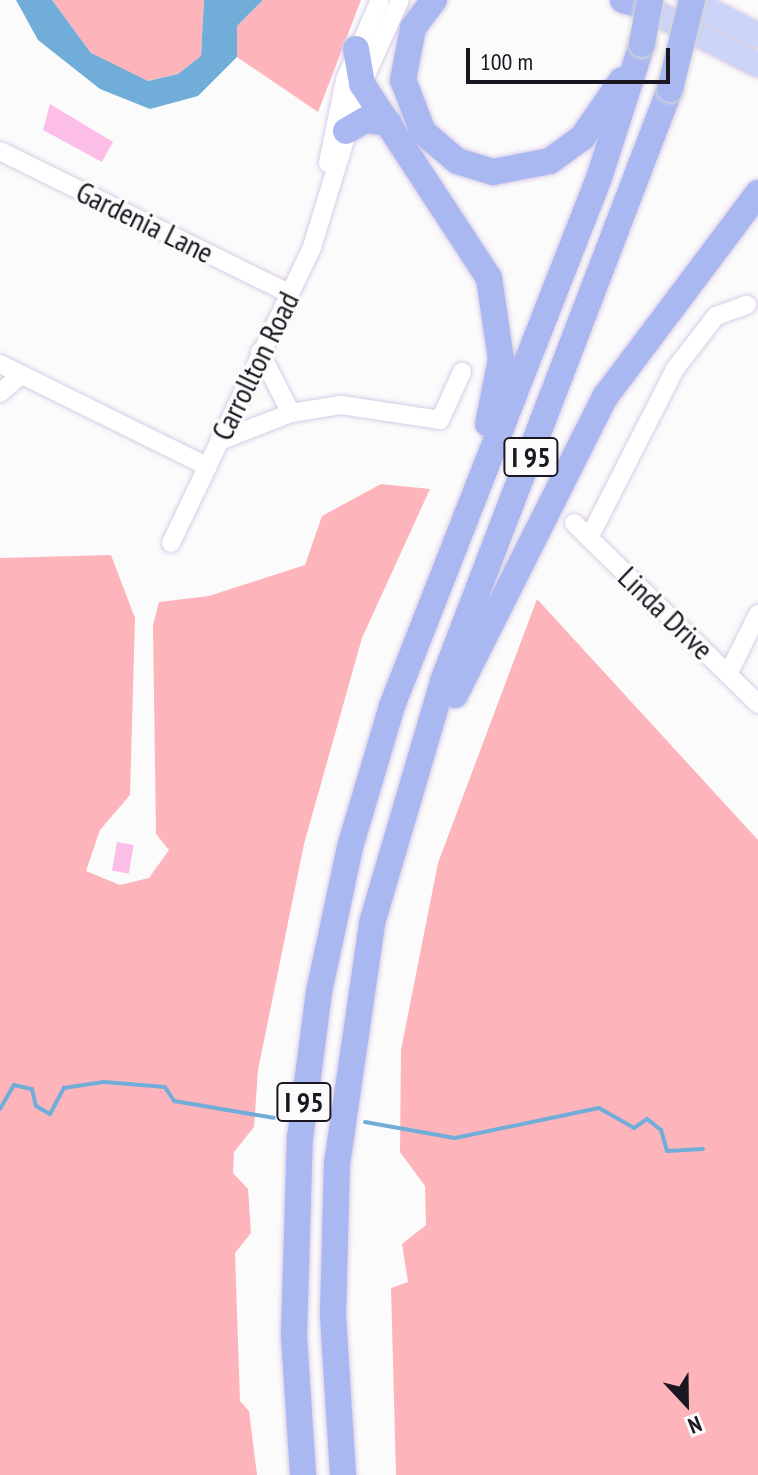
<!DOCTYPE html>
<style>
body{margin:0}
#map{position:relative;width:758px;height:1475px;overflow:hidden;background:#fbfbfb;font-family:"PT Sans Narrow",sans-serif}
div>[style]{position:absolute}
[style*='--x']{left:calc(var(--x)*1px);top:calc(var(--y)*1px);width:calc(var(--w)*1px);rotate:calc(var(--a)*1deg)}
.green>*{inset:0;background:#fdb4bb}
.water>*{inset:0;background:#70add8}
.stream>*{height:4px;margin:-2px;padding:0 2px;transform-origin:2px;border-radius:2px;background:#70add8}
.building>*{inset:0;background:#fcbde7;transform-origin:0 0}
.roads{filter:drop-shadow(0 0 2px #d9cce7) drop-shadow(0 0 2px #d9cce7)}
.minor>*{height:18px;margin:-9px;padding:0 9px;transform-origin:9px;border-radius:9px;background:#fff}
.major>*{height:24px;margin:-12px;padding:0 12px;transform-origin:12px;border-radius:12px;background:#ccd4f7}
.highway>*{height:26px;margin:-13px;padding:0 13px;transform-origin:13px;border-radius:13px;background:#aab8f2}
.bridges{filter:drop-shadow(0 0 2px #d6d5d7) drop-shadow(0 0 2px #d6d5d7)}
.highway-bridge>*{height:26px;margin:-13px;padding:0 13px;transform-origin:13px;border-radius:13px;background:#aab8f2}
span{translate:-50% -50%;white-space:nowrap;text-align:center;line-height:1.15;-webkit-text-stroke:7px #fbfbfb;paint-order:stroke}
.shield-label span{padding:2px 6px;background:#fbfbfb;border:2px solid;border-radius:6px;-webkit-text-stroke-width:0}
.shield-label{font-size:28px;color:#1b1720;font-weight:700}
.street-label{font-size:30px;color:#1b1720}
.north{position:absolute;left:646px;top:1363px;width:80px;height:80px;-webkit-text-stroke:6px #fbfbfb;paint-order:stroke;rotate:158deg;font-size:22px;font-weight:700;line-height:32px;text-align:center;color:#1b1720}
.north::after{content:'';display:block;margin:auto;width:28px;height:36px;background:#1b1720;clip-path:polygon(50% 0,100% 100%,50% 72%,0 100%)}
.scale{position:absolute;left:466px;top:48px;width:204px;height:36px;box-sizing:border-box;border:4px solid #1b1720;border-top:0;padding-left:10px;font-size:24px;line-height:28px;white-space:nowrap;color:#1b1720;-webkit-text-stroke:6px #fbfbfb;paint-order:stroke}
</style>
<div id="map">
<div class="green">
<div style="clip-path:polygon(52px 0,204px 0,201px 56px,178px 74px,148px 81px,118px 71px,91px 53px)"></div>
<div style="clip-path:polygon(263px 0,361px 0,318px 112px,237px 57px,237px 26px)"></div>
<div style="clip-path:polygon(381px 484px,430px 489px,362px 638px,304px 844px,258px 1070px,254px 1127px,234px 1152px,233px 1173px,248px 1189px,251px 1233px,235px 1253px,240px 1401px,249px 1411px,257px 1475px,0 1475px,0 558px,111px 555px,135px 618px,130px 795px,100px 830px,86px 871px,120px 885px,149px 878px,169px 850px,156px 834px,153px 625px,159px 602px,209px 596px,305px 565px,322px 516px)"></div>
<div style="clip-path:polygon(537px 599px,758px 840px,758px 1475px,396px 1475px,391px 1288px,408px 1282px,402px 1244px,426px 1225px,425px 1186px,400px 1152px,401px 1050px,438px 863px)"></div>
</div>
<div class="water">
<div style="clip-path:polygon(16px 0,52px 0,91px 53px,148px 81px,178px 74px,201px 56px,204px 0,263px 0,237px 26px,237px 57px,198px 96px,150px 109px,100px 89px,38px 40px)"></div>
</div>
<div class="stream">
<div style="--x:0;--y:1109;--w:28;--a:-60"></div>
<div style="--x:14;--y:1085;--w:18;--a:13"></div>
<div style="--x:32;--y:1089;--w:17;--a:77"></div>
<div style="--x:36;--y:1106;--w:16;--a:30"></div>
<div style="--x:50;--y:1114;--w:30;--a:-62"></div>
<div style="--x:64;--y:1088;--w:40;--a:-8.5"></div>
<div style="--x:104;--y:1082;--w:61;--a:4.7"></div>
<div style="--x:165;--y:1087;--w:17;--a:57"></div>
<div style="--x:174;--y:1101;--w:101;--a:9.6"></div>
<div style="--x:365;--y:1122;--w:91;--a:10.1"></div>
<div style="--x:455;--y:1138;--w:147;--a:-11.8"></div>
<div style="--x:599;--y:1108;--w:40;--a:29.7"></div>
<div style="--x:634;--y:1128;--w:16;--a:-35"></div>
<div style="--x:647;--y:1119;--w:18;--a:38"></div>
<div style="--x:661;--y:1130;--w:22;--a:74"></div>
<div style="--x:667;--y:1151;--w:36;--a:-3"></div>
</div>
<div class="building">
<div style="clip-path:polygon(50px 104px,113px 142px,102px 162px,43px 130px)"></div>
<div style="left:117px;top:842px;width:17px;height:29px;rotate:10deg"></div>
</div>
<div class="roads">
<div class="minor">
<div style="--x:0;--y:151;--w:323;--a:26.2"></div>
<div style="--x:328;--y:163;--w:85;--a:-78.4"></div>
<div style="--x:345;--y:80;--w:87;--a:-66.4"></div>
<div style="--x:260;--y:352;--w:68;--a:63.1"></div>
<div style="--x:0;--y:364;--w:232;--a:26.3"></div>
<div style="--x:0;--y:393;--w:28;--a:-41"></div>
<div style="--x:219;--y:441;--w:77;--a:-21.3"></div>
<div style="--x:291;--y:413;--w:51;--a:-9.1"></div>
<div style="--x:341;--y:405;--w:100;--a:8.6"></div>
<div style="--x:440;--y:420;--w:53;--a:-65.4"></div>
<div style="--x:574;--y:523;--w:258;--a:44.5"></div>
<div style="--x:589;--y:538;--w:190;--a:-63"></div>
<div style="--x:675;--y:369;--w:67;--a:-52.3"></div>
<div style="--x:716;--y:316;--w:33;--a:-20"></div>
<div style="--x:171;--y:543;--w:328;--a:-64.5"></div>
<div style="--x:312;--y:247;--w:170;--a:-72.9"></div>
<div style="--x:362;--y:84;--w:92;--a:-65.7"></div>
<div style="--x:728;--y:674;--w:67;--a:-63.4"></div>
</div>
<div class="major">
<div style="--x:689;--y:0;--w:77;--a:26.9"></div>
<div style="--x:632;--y:1;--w:141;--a:26.9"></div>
</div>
<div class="highway">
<div style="--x:434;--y:0;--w:35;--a:127"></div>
<div style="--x:413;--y:28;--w:53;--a:100.9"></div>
<div style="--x:403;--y:80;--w:56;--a:69"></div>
<div style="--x:423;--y:132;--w:45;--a:40.5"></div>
<div style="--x:457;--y:161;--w:38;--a:17"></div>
<div style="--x:493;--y:172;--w:58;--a:-10.9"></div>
<div style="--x:550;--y:161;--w:39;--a:-36"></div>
<div style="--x:582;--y:138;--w:70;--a:-55.4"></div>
<div style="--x:623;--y:0;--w:18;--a:16"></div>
<div style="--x:356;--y:49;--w:36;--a:80"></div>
<div style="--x:362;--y:84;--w:232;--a:56.8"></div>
<div style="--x:489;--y:278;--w:82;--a:81.6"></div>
<div style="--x:501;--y:359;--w:66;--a:101.3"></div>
<div style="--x:346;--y:131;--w:22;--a:-30"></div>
<div style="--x:365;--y:120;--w:24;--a:7"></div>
<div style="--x:455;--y:695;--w:334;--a:-63.3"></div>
<div style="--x:605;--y:397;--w:255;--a:-53.1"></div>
<div style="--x:303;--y:1475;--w:140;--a:-93.7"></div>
<div style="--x:294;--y:1335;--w:197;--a:-88.3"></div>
<div style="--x:300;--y:1138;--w:147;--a:-82.6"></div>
<div style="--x:319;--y:992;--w:148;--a:-77.9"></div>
<div style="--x:350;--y:847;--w:147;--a:-73.4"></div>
<div style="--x:392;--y:706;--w:567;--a:-68.59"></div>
<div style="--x:599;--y:178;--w:141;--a:-72.2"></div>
<div style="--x:343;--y:1475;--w:161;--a:-93.6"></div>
<div style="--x:333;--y:1314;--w:150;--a:-88.5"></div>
<div style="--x:337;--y:1164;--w:244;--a:-81.7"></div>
<div style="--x:372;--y:923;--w:252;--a:-73.6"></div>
<div style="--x:443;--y:681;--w:634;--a:-69.02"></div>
</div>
</div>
<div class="bridges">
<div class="highway-bridge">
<div style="--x:642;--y:44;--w:45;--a:-79.7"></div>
<div style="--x:670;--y:89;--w:92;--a:-76.1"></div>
</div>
</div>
<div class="shield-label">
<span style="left:531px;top:457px">I 95</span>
<span style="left:304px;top:1102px">I 95</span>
</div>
<div class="street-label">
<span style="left:145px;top:222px;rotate:26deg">Gardenia Lane</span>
<span style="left:255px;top:366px;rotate:-64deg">Carrollton Road</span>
<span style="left:666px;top:613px;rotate:44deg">Linda Drive</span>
</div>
<div class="north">N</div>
<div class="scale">100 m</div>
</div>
